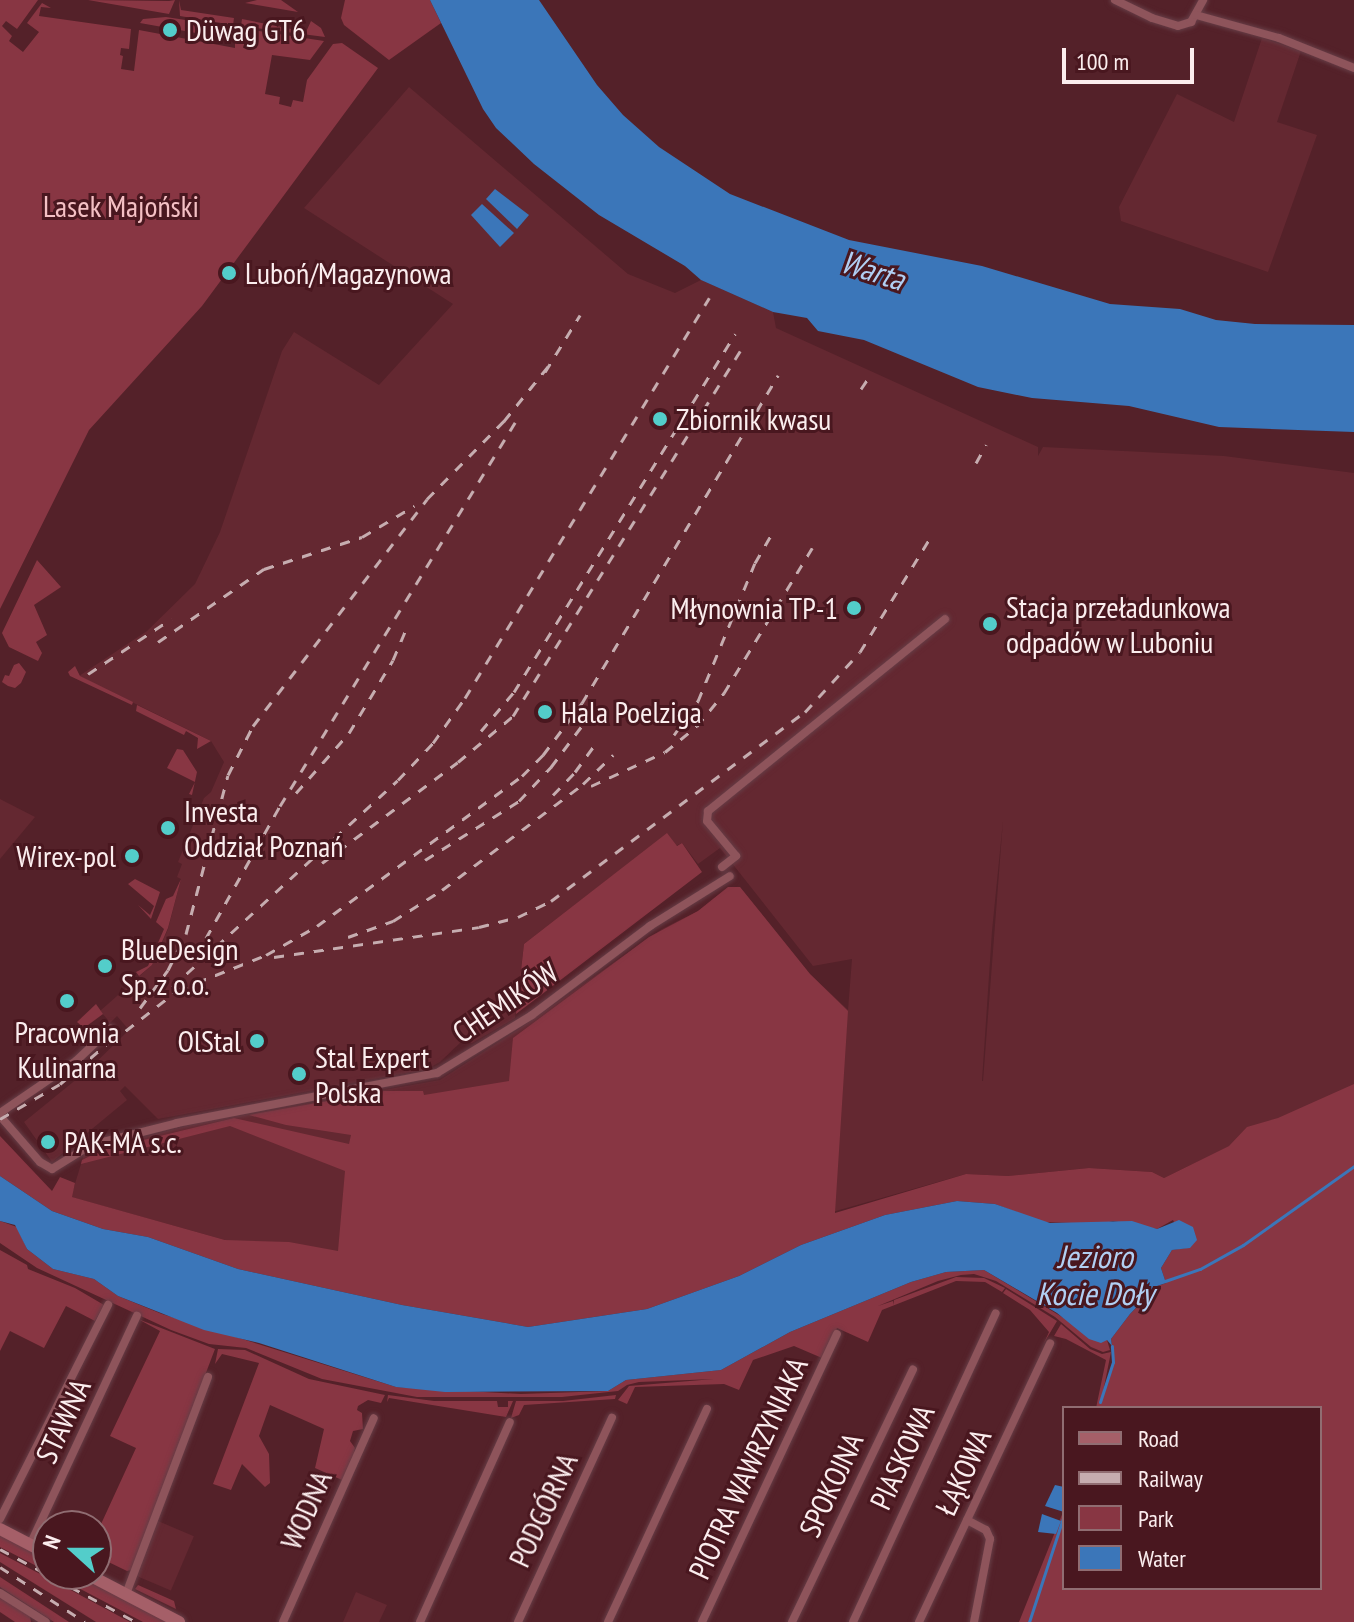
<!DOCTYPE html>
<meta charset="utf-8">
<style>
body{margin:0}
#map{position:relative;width:1354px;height:1622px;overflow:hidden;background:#542129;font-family:"PT Sans Narrow",sans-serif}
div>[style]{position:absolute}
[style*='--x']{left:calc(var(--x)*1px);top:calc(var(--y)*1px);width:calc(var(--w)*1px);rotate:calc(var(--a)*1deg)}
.built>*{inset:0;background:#642831;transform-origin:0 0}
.green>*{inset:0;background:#883643}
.water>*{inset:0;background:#3b76b9}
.stream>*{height:3px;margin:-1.5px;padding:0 1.5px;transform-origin:1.5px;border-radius:1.5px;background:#3b76b9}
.roads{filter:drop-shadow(0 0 2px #663d46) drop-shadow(0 0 2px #663d46)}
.minor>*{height:8px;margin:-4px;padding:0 4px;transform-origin:4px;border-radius:4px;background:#8e545b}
.secondary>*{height:12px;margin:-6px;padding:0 6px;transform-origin:6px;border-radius:6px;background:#a55f68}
.rail>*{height:3px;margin-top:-1.5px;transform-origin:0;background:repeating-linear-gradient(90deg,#c6adb0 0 10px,transparent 0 20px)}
.dots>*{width:22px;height:22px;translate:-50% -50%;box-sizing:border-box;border:4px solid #49171f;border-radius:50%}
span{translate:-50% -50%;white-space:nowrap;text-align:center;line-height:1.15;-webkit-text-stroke:6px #49171f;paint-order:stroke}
.poi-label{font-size:30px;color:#fbedee}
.left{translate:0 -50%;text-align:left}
.right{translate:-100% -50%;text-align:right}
.park-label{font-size:30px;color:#f4c0c4}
.street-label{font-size:30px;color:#fbedee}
.water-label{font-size:32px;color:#b1cff3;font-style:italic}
.legend{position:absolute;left:1062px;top:1406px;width:260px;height:184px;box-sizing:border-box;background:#49171f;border:2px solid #906d72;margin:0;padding:10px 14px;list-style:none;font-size:24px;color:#fbedee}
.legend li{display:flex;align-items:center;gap:16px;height:40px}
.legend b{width:40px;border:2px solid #906d72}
.north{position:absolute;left:32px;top:1510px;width:80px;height:80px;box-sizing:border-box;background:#49171f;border:2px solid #906d72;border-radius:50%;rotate:291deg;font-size:22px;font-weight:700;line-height:32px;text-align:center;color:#fbedee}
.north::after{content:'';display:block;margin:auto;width:28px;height:36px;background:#53cdca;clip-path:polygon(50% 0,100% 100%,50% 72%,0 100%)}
.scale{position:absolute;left:1062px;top:48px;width:132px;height:36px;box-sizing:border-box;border:4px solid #fbedee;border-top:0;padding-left:10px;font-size:24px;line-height:28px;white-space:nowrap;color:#fbedee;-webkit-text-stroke:6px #49171f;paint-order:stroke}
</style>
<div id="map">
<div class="built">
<div style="clip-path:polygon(1262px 38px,1301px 51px,1277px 122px,1317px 135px,1268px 272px,1121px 221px,1119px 207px,1177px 94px,1234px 122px)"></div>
<div style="clip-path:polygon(evenodd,409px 87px,628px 274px,675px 293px,701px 280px,773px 312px,776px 328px,1038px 447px,1038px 456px,1043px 447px,1224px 456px,1354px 473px,1354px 1085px,1164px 1178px,1152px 1172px,1089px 1168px,1008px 1176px,966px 1174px,541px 1295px,225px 1240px,71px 1197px,84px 1154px,94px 1150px,198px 1123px,440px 1080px,519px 1029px,662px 929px,698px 911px,728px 887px,740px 887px,810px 974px,848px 1010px,852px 959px,813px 966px,720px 848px,698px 864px,682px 843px,615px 874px,524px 944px,515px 1018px,472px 1043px,462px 1041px,440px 1062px,427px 1069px,158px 1119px,125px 1086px,120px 1091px,127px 1100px,52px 1162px,24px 1122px,89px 1069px,129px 1030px,117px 1016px,108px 1025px,108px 1020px,100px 1011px,152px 965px,168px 929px,181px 879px,177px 877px,182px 864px,178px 862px,204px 798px,211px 792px,224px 762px,211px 741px,79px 676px,147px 631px,195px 584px,220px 532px,282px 351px,294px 332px,379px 385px,453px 304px,304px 208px,409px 87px,1003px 821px,983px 1081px,982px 1081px,992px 931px,1003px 821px)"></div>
<div style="clip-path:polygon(0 799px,35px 817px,0 859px)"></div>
<div style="left:158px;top:1521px;width:39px;height:59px;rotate:23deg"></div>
<div style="clip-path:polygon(356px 1592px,387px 1605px,379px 1622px,343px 1622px)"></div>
</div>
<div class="green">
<div style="clip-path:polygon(0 0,38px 0,17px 29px,6px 21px,2px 26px,12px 36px,9px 41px,23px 52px,39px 32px,27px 23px,42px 3px,51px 8px,41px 7px,39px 16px,131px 29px,129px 49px,121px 48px,120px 55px,123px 56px,121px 69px,134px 71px,139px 30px,235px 48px,235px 40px,140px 23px,143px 19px,166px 17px,324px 41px,310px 60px,272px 55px,265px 94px,280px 97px,279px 104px,291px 107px,293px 100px,303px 102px,307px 80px,333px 44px,342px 43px,378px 68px,202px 306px,89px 430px,0 609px)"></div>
<div style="clip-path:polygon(88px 0,169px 1px,175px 0,169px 14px)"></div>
<div style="clip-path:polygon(179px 0,181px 10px,234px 18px,233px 25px,180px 16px)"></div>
<div style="clip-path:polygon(257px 0,281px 0,298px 12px,245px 3px)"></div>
<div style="clip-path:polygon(345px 0,430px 0,441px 23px,389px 60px,344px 25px,341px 18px)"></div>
<div style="clip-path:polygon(242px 19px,306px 32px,311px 21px,321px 28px,325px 37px,241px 26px)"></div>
<div style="clip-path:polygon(37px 560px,61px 587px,34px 605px,47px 635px,36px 642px,42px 653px,38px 661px,9px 647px,2px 633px)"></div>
<div style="clip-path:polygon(19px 663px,26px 672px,21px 683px,15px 688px,8px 686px,2px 682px,5px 675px,9px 676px,14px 665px)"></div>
<div style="clip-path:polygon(75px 666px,80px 676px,133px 702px,132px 705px,70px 676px,68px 672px)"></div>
<div style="clip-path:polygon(137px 705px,211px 741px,197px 749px,198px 738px,186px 731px,184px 735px,136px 711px)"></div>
<div style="clip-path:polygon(177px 749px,183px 750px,197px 772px,192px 795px,189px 794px,195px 782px,167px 768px)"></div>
<div style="clip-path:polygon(667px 833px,677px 846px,682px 843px,702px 872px,516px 1014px,524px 944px)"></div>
<div style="clip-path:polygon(135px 879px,160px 892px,151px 919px,138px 905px,150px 915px,154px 906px,128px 884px)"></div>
<div style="clip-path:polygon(181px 879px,168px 928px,152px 965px,139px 976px,136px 972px,148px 966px,164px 929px,156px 922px,166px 899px,173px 896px)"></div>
<div style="clip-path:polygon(728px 887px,740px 887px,810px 974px,848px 1011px,835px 1213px,966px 1174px,1008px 1176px,1089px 1168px,1152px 1172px,1164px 1178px,1229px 1146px,1247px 1127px,1278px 1118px,1354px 1084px,1354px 1622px,1019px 1622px,1063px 1512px,1064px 1588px,1320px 1588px,1320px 1408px,1096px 1408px,1106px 1360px,1066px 1339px,1054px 1336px,1061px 1324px,1090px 1349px,1102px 1354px,1111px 1352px,1101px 1402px,1114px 1360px,1111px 1339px,1130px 1314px,1158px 1286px,1166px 1283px,1161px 1268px,1172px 1250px,1186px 1248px,1173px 1220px,1157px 1229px,1113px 1221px,1102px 1224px,1042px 1222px,995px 1204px,957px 1201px,885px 1215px,801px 1245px,739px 1276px,647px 1309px,528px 1327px,402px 1305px,238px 1269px,148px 1237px,103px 1229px,52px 1211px,0 1176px,0 1136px,52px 1191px,60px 1177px,75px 1183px,72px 1197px,225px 1240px,289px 1242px,338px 1251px,345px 1171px,230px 1126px,81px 1164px,82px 1160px,102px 1150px,234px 1118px,349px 1144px,351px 1135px,286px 1125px,249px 1115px,384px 1091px,423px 1091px,424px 1095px,509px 1081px,513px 1038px,649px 937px,698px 911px)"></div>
<div style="clip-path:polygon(96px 1004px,103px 1014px,84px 1028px,77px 1022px)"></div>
<div style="clip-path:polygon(0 1221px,17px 1227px,27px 1249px,53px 1269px,94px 1279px,118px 1296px,162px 1314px,396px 1387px,521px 1394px,608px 1391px,626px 1380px,721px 1370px,790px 1332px,911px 1282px,946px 1272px,984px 1270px,1067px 1320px,1107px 1340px,1110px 1350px,1103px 1352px,1091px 1347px,1055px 1317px,996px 1281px,974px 1274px,961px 1275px,938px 1281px,878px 1306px,893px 1301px,893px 1305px,894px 1300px,956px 1277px,984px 1278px,1005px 1288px,1002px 1292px,985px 1282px,956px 1281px,882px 1310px,868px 1342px,837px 1328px,822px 1358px,794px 1346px,753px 1360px,739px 1390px,724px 1384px,635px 1387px,627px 1404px,618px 1400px,629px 1386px,714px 1379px,639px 1382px,627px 1385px,618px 1391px,562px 1397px,417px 1397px,322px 1379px,246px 1348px,209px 1344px,171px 1330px,37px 1268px,0 1243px)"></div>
<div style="clip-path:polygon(0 1250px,27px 1265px,28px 1269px,75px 1288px,104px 1305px,95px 1321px,66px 1306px,44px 1348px,10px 1331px,0 1351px)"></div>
<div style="clip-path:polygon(1006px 1289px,1057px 1321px,1044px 1343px,1049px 1332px,1030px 1310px,1003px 1293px)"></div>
<div style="clip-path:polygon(138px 1319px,215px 1349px,131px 1570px,127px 1571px,96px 1556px,96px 1535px,136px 1448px,110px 1436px,160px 1331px)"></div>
<div style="clip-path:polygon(218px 1349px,245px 1350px,309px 1379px,385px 1395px,381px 1403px,368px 1400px,358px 1406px,357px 1410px,362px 1413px,363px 1429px,353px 1431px,350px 1441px,355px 1448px,354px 1454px,342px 1480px,315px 1468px,324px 1429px,270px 1405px,259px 1436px,269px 1454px,270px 1483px,265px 1487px,242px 1464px,231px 1490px,213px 1484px,259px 1363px,222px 1354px,215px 1364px)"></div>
<div style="clip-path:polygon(388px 1395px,434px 1401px,497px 1401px,498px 1407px,508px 1407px,508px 1401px,513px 1401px,506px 1417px,389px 1398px,387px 1402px)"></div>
<div style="clip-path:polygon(616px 1395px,615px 1399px,524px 1405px,519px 1415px,511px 1418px,516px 1401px,563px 1401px)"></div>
<div style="clip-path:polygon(0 1535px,48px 1560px,48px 1572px,0 1547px)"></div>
<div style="clip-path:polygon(0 1553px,67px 1588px,130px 1622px,96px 1622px,0 1562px)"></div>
<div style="clip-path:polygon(52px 1574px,76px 1574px,168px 1622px,143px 1622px)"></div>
<div style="clip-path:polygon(0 1577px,69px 1622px,54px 1622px,0 1587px)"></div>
<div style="clip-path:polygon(138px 1585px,174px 1601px,176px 1609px,135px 1589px)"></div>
<div style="clip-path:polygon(0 1597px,30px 1616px,31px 1622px,15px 1622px,0 1612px)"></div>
</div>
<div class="water">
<div style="clip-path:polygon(430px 0,539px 0,597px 85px,623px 115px,659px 147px,730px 194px,849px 240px,982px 266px,1110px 304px,1180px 309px,1216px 320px,1255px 324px,1354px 325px,1354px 432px,1219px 427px,1129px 406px,1032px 398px,978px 387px,864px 340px,818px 331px,807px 318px,773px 312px,701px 280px,685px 266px,599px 215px,534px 164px,496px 128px,483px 109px)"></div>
<div style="clip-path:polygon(495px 189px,529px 215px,517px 229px,486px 199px)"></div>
<div style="clip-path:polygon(482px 204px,514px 233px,500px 247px,471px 215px)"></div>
<div style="clip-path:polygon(0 1176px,52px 1211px,103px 1229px,148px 1237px,238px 1269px,402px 1305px,528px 1327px,647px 1309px,739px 1276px,801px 1245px,885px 1215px,957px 1201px,995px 1204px,1050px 1223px,1132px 1221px,1157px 1229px,1179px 1220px,1193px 1227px,1197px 1240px,1190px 1248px,1172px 1250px,1161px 1268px,1166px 1283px,1157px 1286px,1130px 1314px,1111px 1339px,1112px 1346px,1107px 1340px,1101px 1343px,1089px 1339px,1057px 1313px,984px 1270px,946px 1272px,911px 1282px,790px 1332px,721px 1370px,626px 1380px,608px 1391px,445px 1392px,396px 1387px,259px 1343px,204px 1330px,118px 1296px,94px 1279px,53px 1269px,27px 1249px,15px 1225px,0 1221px)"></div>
<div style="clip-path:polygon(1055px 1485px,1064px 1487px,1064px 1512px,1045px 1506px)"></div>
<div style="clip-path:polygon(1042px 1514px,1061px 1521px,1056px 1534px,1038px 1532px)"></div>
</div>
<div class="stream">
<div style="--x:1165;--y:1281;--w:37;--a:-19"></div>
<div style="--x:1200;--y:1269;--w:49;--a:-29.2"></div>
<div style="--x:1243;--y:1245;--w:136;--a:-35.4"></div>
<div style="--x:1100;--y:1402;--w:42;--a:-72"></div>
<div style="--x:1113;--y:1362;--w:16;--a:-94"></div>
<div style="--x:1029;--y:1622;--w:113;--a:-71.9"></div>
</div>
<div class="roads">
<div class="minor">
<div style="--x:1115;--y:0;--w:41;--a:25.9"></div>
<div style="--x:1152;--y:18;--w:27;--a:17"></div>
<div style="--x:1178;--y:26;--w:14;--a:-17"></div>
<div style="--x:1191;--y:22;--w:25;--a:-61"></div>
<div style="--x:1196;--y:15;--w:86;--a:15.5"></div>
<div style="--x:1279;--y:38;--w:81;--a:21.8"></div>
<div style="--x:722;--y:867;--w:18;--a:-38"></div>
<div style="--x:736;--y:856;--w:45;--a:-129.6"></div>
<div style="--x:707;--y:821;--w:10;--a:-84"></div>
<div style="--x:708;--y:811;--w:305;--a:-39"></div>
<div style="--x:0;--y:1113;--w:92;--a:-34.4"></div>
<div style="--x:76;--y:1061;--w:47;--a:-43.3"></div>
<div style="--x:0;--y:1116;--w:61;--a:49"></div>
<div style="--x:40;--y:1162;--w:14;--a:30"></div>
<div style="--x:52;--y:1169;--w:46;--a:-31.6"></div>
<div style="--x:91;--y:1145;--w:89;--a:-14.3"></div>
<div style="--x:177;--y:1123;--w:265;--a:-10.9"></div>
<div style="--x:437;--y:1073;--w:111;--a:-31.4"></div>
<div style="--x:532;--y:1015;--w:148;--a:-37"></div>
<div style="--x:650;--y:926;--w:94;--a:-32"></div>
<div style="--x:0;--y:1519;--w:240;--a:-63.2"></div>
<div style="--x:967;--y:1520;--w:21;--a:28"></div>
<div style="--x:986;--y:1530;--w:10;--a:66"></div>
<div style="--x:990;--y:1539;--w:85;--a:100.9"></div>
<div style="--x:30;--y:1545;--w:253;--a:-65"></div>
<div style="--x:0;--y:1593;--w:54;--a:32.2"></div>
<div style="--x:126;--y:1594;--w:232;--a:-69.3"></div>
<div style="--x:283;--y:1622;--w:223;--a:-66"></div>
<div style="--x:420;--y:1622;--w:219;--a:-65.8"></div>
<div style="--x:518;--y:1622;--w:225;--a:-65.3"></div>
<div style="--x:608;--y:1622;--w:235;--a:-65.1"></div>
<div style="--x:702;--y:1622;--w:318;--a:-64.9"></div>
<div style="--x:792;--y:1622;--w:280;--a:-64.4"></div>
<div style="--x:853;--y:1622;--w:340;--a:-65.2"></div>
<div style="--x:919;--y:1622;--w:308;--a:-64.8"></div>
</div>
<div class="secondary">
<div style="--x:0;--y:1529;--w:54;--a:27.5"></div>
<div style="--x:87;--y:1574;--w:104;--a:27.6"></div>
</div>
</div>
<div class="rail">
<div style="--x:545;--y:372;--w:67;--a:-58.4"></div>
<div style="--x:861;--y:389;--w:11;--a:-56"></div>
<div style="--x:976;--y:463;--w:21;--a:-61"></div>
<div style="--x:158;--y:642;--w:129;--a:-34.6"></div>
<div style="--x:264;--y:569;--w:103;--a:-18.1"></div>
<div style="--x:362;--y:537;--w:61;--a:-30.8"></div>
<div style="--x:88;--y:674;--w:100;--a:-33.5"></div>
<div style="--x:481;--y:731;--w:51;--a:-49.8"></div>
<div style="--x:514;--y:692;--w:421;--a:-58.3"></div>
<div style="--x:674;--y:735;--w:42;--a:-54.8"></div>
<div style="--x:698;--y:701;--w:149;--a:-67.6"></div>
<div style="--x:755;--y:563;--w:39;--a:-60"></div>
<div style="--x:591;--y:786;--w:81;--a:-24.7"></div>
<div style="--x:665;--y:752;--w:41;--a:-39.1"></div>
<div style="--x:697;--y:726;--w:43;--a:-50.7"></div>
<div style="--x:724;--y:693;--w:170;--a:-58.7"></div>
<div style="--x:296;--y:793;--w:80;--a:-48.5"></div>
<div style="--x:349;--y:733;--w:85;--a:-58.9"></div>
<div style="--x:393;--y:660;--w:38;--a:-67"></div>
<div style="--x:553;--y:795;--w:32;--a:-46"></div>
<div style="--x:575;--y:772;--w:34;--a:-54"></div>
<div style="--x:425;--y:860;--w:111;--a:-32.1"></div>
<div style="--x:519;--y:801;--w:47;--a:-46.7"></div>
<div style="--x:551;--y:767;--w:75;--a:-53.1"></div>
<div style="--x:322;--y:863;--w:169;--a:-36.6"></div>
<div style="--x:458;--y:762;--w:72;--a:-39.9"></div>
<div style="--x:513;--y:716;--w:432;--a:-58.1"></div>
<div style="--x:348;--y:937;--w:48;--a:-19.6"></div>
<div style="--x:393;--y:921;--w:58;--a:-32.3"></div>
<div style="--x:442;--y:890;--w:176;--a:-36.9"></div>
<div style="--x:583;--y:784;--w:42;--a:-44"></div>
<div style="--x:196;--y:956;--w:172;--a:-60.8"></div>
<div style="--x:280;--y:806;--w:456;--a:-58.5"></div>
<div style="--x:274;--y:957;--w:207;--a:-8.3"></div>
<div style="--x:479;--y:927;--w:40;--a:-14.4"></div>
<div style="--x:518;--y:917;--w:37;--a:-26"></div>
<div style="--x:551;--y:901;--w:317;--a:-36.7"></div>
<div style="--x:805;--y:712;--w:81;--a:-47.5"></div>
<div style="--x:860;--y:652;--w:132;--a:-58.4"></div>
<div style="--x:172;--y:987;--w:306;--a:-42.5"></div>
<div style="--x:398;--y:780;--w:51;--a:-46.6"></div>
<div style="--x:433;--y:743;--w:55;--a:-54.6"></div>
<div style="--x:465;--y:698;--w:469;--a:-58.6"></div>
<div style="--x:140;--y:1008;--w:47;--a:-53.6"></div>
<div style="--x:168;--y:970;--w:40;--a:-63.4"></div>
<div style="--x:186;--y:934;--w:164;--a:-75.2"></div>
<div style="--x:228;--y:775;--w:55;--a:-63"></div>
<div style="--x:253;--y:726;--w:286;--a:-52.5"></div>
<div style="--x:427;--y:499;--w:110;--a:-45.4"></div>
<div style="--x:504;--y:421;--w:73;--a:-51.1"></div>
<div style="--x:110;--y:1043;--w:86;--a:-37.9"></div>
<div style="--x:178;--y:990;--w:95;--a:-21.7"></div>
<div style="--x:266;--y:955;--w:59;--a:-29.6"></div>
<div style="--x:317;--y:926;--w:254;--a:-36.2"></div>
<div style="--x:522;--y:776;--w:30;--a:-45"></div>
<div style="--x:543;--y:755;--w:65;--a:-53.1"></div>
<div style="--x:582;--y:703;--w:382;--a:-59.1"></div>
<div style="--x:0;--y:1119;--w:69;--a:-30.3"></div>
<div style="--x:60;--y:1084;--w:74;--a:-40.6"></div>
<div style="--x:0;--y:1549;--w:154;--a:28.2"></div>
<div style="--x:0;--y:1567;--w:101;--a:32.9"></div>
</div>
<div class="dots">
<div style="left:170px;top:30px;background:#53cdca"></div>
<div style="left:229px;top:273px;background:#53cdca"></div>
<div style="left:660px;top:419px;background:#53cdca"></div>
<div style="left:854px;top:608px;background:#53cdca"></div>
<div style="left:990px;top:624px;background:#53cdca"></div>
<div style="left:545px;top:712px;background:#53cdca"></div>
<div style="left:168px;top:828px;background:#53cdca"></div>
<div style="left:132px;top:856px;background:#53cdca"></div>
<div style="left:105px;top:966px;background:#53cdca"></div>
<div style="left:67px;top:1001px;background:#53cdca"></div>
<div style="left:257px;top:1041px;background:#53cdca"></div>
<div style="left:299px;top:1074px;background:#53cdca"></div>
<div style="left:48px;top:1142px;background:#53cdca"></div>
</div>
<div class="poi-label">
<span class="left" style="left:186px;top:30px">Düwag GT6</span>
<span class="left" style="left:245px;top:273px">Luboń/Magazynowa</span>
<span class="left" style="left:676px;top:419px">Zbiornik kwasu</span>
<span class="left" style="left:1006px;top:624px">Stacja przeładunkowa<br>odpadów w Luboniu</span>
<span class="right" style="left:838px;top:608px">Młynownia TP-1</span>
<span class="left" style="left:561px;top:712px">Hala Poelziga</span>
<span class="left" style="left:184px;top:828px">Investa<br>Oddział Poznań</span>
<span class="right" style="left:116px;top:856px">Wirex-pol</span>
<span class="left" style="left:121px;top:966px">BlueDesign<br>Sp. z o.o.</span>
<span style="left:67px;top:1049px">Pracownia<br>Kulinarna</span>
<span class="right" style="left:241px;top:1041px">OlStal</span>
<span class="left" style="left:315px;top:1074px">Stal Expert<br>Polska</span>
<span class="left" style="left:64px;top:1142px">PAK-MA s.c.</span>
</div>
<div class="park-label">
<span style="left:121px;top:206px">Lasek Majoński</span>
</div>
<div class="street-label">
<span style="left:505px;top:1002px;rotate:-34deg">CHEMIKÓW</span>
<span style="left:63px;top:1421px;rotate:-65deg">STAWNA</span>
<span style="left:902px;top:1457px;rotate:-65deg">PIASKOWA</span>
<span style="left:748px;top:1468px;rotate:-65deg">PIOTRA WAWRZYNIAKA</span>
<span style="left:963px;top:1472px;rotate:-65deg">ŁĄKOWA</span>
<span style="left:831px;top:1485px;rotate:-65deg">SPOKOJNA</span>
<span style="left:306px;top:1510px;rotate:-66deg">WODNA</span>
<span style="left:543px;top:1510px;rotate:-65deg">PODGÓRNA</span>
</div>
<div class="water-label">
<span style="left:873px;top:270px;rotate:18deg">Warta</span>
<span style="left:1095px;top:1275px">Jezioro<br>Kocie Doły</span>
</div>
<ul class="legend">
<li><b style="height:10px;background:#a55f68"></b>Road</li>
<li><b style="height:10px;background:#c6adb0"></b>Railway</li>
<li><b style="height:22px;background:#883643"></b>Park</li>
<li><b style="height:22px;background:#3b76b9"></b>Water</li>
</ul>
<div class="north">N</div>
<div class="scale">100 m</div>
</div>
